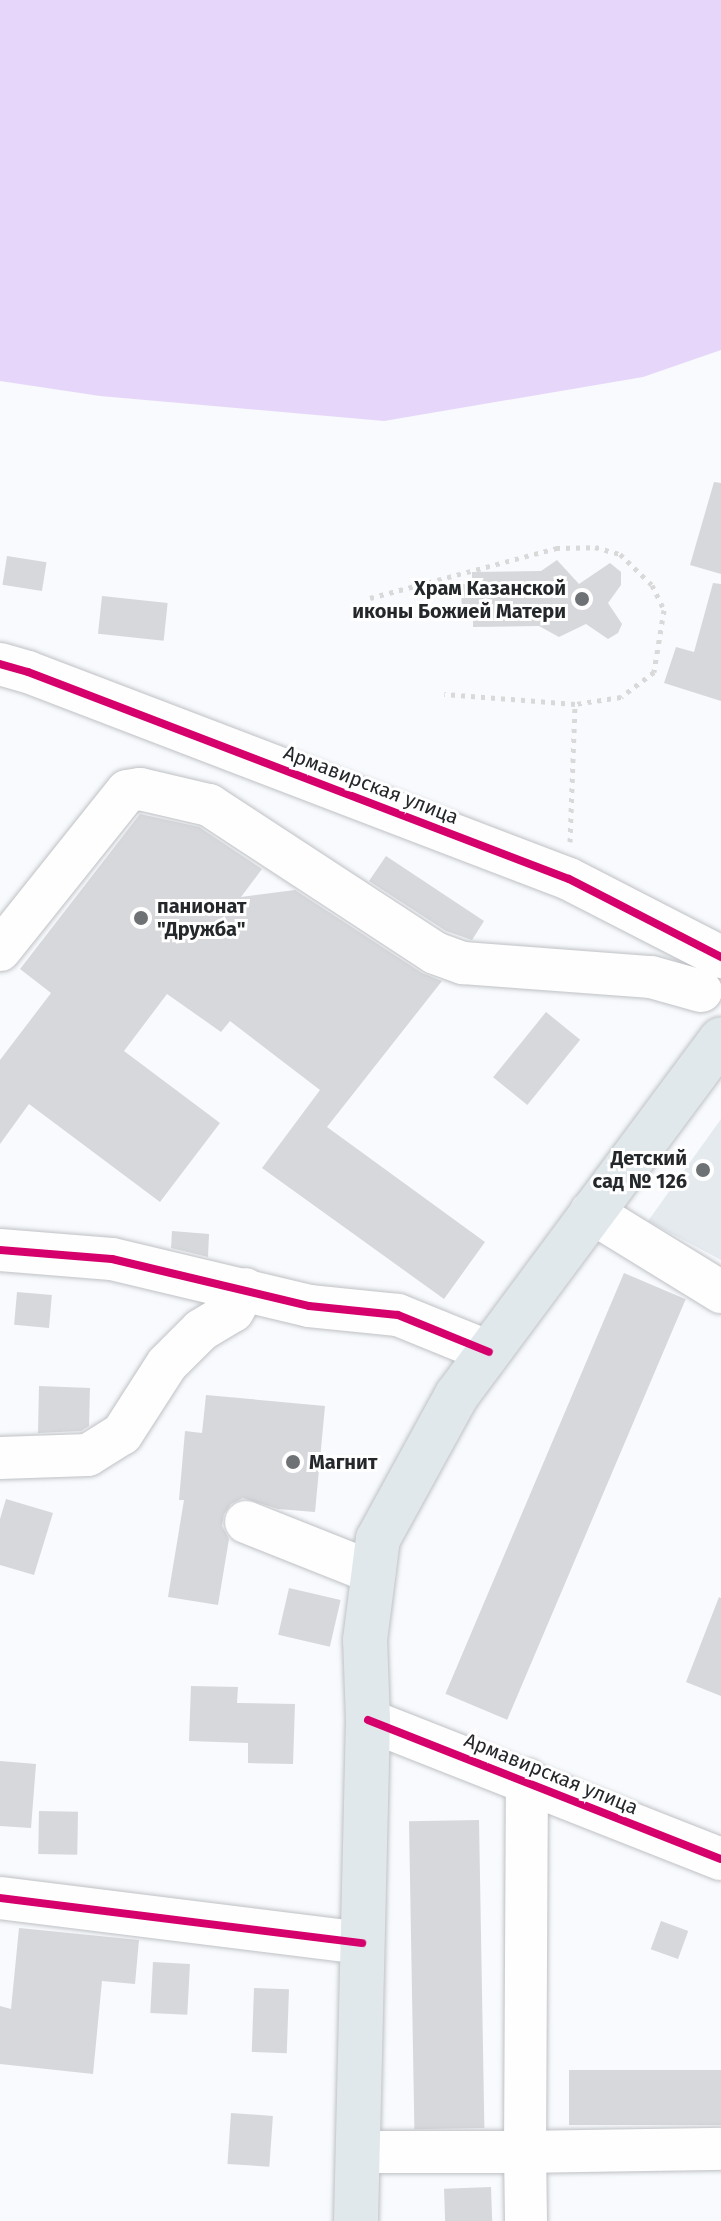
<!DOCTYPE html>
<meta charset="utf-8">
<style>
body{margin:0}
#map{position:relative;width:721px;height:2221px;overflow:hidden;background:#f8fafd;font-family:"Fira Sans",sans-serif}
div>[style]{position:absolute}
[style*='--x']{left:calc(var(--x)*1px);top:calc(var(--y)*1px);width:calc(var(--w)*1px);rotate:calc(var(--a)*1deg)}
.built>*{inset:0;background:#e5eaef}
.forest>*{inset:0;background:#e6d7fa}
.building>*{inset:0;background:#d7d8db;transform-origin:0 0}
.path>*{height:5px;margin-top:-2.5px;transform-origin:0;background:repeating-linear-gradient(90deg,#d9d9da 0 4px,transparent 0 10px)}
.roads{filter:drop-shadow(0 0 2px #bfc1c4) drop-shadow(0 0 2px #bfc1c4)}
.minor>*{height:42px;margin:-21px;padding:0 21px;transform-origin:21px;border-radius:21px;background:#fefeff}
.major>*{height:44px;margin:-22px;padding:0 22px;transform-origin:22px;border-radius:22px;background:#e1e8eb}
.cycleway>*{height:8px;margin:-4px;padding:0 4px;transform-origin:4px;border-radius:4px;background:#d6006c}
.dots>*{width:22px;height:22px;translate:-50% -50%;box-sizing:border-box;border:4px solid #fff;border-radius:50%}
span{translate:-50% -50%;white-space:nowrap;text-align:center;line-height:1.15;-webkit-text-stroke:6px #fff;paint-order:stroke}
.poi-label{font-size:20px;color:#25282b;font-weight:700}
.right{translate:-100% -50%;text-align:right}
.left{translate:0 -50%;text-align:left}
.street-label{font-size:20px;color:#25282b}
</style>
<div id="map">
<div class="built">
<div style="clip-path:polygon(721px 1119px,721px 1260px,648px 1221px)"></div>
</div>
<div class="forest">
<div style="clip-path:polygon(0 0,721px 0,721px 350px,643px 377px,384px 421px,100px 396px,0 381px)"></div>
</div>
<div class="building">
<div style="clip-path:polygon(714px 482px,721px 483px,721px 574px,690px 565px)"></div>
<div style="left:7px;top:556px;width:40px;height:29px;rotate:9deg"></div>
<div style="clip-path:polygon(557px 560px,579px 584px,610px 563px,621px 572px,621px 585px,608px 603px,622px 624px,618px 633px,608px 639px,586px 624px,559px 637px,539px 626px,473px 627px,473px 614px,462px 614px,461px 584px,472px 584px,472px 572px,541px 571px)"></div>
<div style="clip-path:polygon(713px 583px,721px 584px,721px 701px,664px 683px,676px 647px,694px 652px)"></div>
<div style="left:102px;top:596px;width:66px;height:38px;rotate:6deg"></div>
<div style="clip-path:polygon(140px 814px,199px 827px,262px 869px,241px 897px,295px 890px,422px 973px,442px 981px,327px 1127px,485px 1242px,444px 1299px,262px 1168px,320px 1090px,230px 1021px,221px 1032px,167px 994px,124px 1051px,220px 1123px,160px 1202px,29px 1104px,0 1144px,0 1060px,51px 993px,20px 969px)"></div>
<div style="clip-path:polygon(386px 856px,484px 921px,472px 940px,446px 931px,369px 881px)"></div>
<div style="left:546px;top:1012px;width:44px;height:84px;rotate:39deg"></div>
<div style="clip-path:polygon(172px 1231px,209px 1234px,208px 1257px,171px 1248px)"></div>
<div style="left:624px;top:1273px;width:67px;height:457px;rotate:23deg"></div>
<div style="left:17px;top:1292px;width:35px;height:33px;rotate:5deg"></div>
<div style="clip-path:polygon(39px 1386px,90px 1388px,89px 1426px,81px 1431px,38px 1433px)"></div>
<div style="clip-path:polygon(206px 1395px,325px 1406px,315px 1512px,278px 1509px,243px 1498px,231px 1504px,224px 1514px,222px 1526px,229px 1539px,218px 1605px,168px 1597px,184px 1500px,179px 1500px,185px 1431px,202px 1433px)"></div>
<div style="clip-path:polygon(6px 1499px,53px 1513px,34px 1575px,0 1565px,0 1519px)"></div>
<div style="left:289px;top:1588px;width:53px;height:48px;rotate:13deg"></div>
<div style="clip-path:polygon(719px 1597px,721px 1598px,721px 1696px,686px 1682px)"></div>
<div style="clip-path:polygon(191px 1686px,238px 1687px,237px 1703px,295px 1704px,293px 1764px,248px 1763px,248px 1743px,189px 1741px)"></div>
<div style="clip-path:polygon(0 1761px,36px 1764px,31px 1828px,0 1826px)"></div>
<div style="left:39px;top:1811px;width:39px;height:43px;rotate:1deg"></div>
<div style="left:479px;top:1820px;width:308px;height:70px;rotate:89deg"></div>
<div style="left:661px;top:1921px;width:29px;height:30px;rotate:20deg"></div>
<div style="clip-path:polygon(19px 1928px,139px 1940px,135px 1984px,102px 1981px,93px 2074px,0 2064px,0 2006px,11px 2009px)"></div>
<div style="left:153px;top:1962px;width:37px;height:51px;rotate:3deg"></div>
<div style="left:254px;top:1988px;width:35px;height:64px;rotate:2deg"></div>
<div style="left:721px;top:2070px;width:55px;height:152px;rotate:90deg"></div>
<div style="left:231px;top:2113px;width:42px;height:51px;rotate:4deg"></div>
<div style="left:491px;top:2187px;width:34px;height:47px;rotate:88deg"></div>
</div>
<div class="path">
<div style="--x:370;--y:598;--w:193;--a:-15"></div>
<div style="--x:556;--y:548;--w:39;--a:-1"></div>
<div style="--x:595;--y:547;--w:26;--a:16"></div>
<div style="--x:620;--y:554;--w:45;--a:44.1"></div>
<div style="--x:652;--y:585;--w:28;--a:64"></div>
<div style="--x:664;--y:610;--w:63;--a:99.2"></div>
<div style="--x:654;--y:672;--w:41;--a:142.9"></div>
<div style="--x:621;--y:697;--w:47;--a:171.3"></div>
<div style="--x:575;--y:704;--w:131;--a:-175.6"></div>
<div style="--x:570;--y:842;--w:138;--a:-87.9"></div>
</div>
<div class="roads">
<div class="minor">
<div style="--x:0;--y:664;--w:29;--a:16"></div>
<div style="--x:28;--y:672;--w:579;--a:20.94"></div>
<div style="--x:569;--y:879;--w:171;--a:27.2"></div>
<div style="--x:0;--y:950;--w:203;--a:-51.4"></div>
<div style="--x:127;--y:791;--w:13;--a:-9"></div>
<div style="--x:140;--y:789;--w:71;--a:13.1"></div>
<div style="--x:209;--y:805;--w:270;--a:33.2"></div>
<div style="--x:435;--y:953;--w:30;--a:20"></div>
<div style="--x:463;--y:963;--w:189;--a:4.3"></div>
<div style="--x:651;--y:977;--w:52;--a:15.6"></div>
<div style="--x:591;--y:1212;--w:153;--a:31.6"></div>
<div style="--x:0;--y:1250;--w:112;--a:4.6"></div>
<div style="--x:112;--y:1259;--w:203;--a:13.4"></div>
<div style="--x:309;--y:1306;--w:89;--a:5.8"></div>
<div style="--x:398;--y:1315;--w:98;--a:22.1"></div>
<div style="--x:0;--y:1458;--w:88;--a:-2"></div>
<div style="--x:88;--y:1455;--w:40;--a:-32"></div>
<div style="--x:122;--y:1434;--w:83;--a:-57.3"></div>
<div style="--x:167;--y:1364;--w:48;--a:-45"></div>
<div style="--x:201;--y:1330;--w:37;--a:-31"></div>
<div style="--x:233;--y:1311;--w:25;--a:-61"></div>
<div style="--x:246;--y:1522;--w:138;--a:21.7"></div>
<div style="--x:368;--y:1720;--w:379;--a:21.5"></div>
<div style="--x:0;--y:1898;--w:365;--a:7.1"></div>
<div style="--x:357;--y:2152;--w:168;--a:0"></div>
<div style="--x:525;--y:2152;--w:372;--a:-89.7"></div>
<div style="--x:526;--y:2221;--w:69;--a:-90.8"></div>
<div style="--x:525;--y:2152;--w:196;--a:-0.9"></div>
</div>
<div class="major">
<div style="--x:356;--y:2221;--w:501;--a:-88.63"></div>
<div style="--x:368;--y:1720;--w:80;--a:-92.1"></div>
<div style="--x:365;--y:1640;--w:102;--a:-82.7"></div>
<div style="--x:378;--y:1539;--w:164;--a:-61.3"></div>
<div style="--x:457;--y:1395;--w:443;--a:-53.4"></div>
</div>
</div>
<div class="cycleway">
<div style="--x:0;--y:664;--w:29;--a:16"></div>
<div style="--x:28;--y:672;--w:579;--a:20.94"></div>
<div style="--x:569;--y:879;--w:171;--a:27.2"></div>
<div style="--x:0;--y:1250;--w:112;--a:4.6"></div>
<div style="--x:112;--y:1259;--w:203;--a:13.4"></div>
<div style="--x:309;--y:1306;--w:89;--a:5.8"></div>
<div style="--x:398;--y:1315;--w:98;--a:22.1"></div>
<div style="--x:368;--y:1720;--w:379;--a:21.5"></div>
<div style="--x:0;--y:1898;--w:365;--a:7.1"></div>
</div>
<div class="dots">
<div style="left:582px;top:599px;background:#6f7274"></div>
<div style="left:141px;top:918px;background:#6f7274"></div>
<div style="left:703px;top:1170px;background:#6f7274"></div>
<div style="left:293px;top:1462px;background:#6f7274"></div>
</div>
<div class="poi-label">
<span class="right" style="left:566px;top:600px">Храм Казанской<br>иконы Божией Матери</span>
<span class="left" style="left:157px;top:918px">панионат<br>"Дружба"</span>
<span class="right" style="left:687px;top:1170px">Детский<br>сад № 126</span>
<span class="left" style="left:309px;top:1462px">Магнит</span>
</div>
<div class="street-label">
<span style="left:371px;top:785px;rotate:21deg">Армавирская улица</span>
<span style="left:551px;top:1774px;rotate:22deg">Армавирская улица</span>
</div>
</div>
